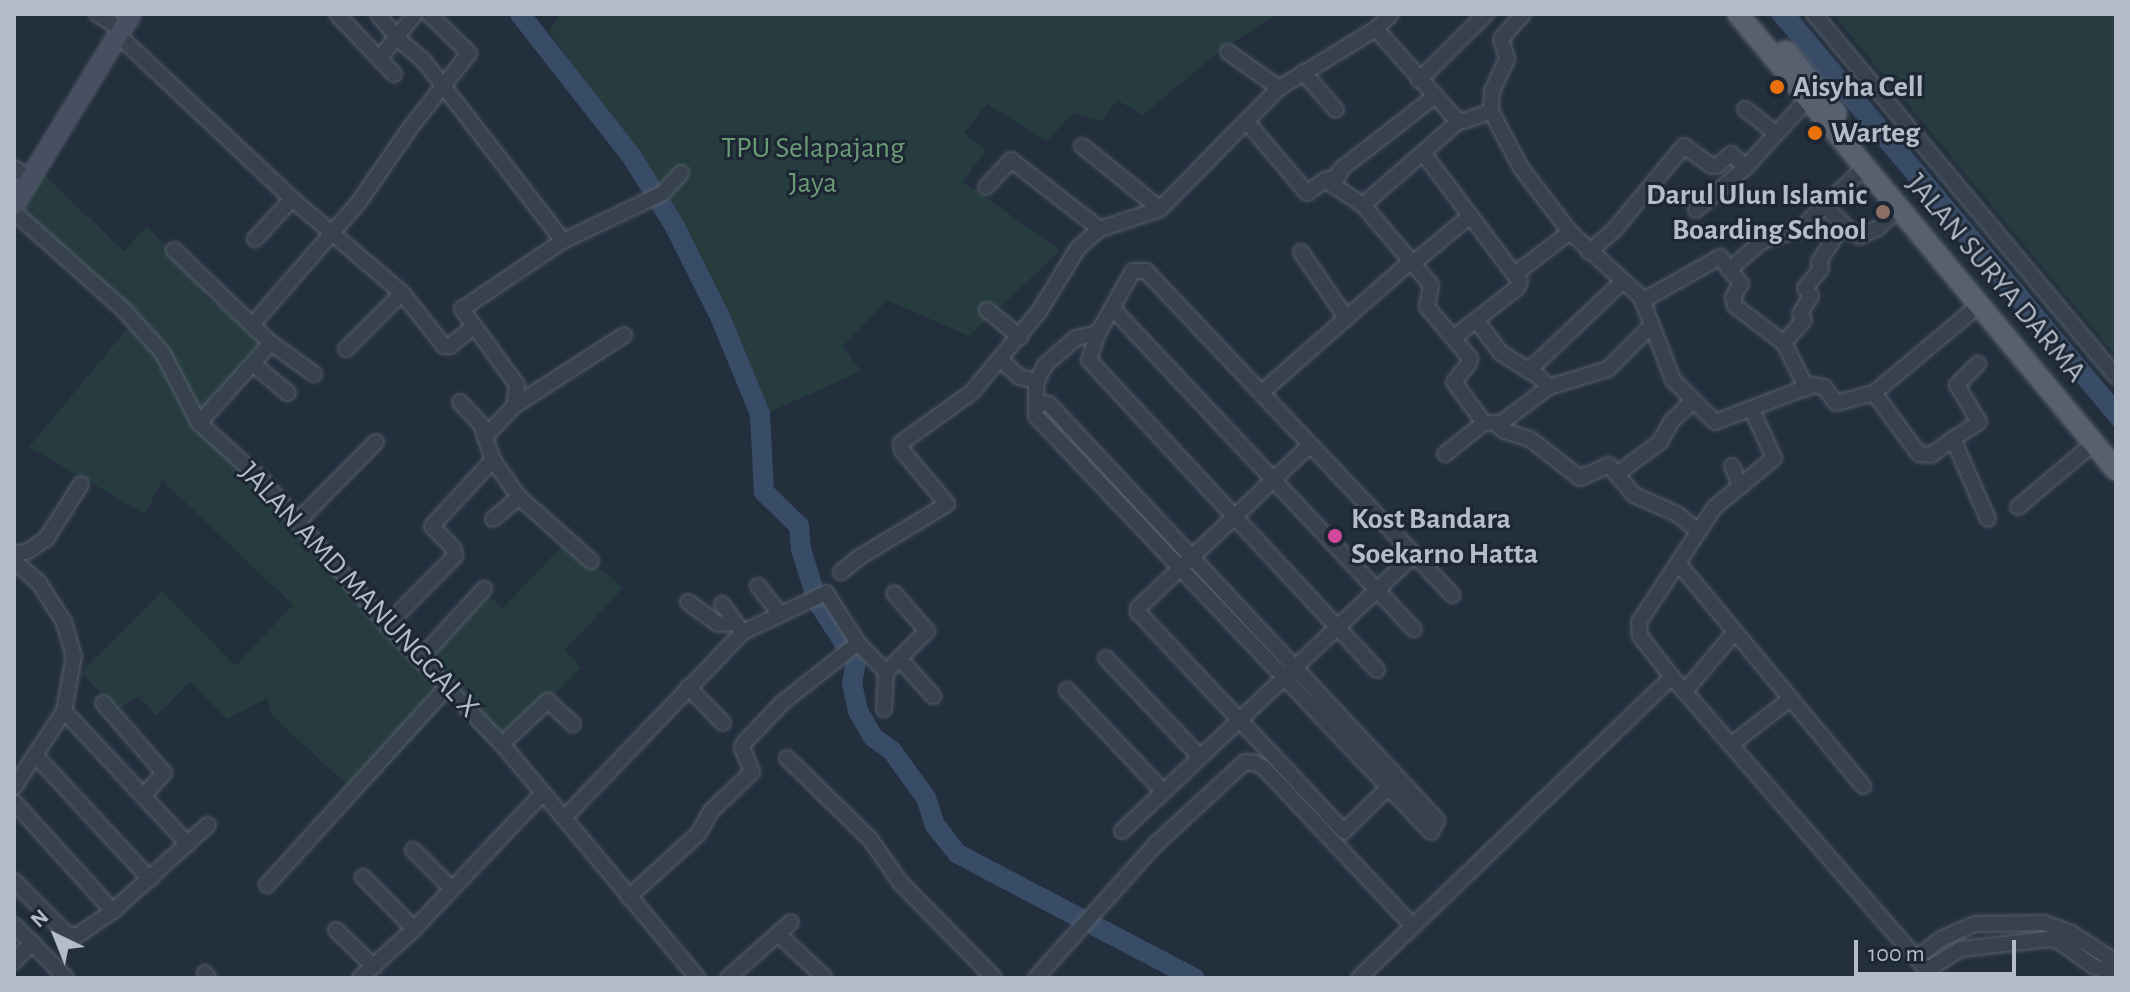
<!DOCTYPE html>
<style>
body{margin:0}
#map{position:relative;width:2130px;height:992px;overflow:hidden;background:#242f3e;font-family:"Alegreya Sans",sans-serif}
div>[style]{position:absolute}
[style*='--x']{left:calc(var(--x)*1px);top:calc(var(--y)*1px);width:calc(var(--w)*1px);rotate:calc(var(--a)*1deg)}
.green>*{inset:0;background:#263c3f}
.water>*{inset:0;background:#394c67}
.river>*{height:20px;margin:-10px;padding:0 10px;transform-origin:10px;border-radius:10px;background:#394c67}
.roads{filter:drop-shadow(0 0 2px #565f6c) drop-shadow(0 0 2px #565f6c)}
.street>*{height:14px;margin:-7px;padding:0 7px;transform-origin:7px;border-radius:7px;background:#38414e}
.secondary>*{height:18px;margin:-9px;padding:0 9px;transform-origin:9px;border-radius:9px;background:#465061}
.primary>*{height:20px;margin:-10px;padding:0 10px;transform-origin:10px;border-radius:10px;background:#56606e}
.dots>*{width:22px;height:22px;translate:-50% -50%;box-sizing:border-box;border:4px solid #1d2633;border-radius:50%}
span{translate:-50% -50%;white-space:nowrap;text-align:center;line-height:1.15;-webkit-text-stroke:6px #1d2633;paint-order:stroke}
.poi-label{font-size:30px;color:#b4bcc9;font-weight:700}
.left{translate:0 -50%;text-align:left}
.right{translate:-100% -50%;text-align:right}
.park-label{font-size:30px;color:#6b9a76}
.street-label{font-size:30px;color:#b4bcc9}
.frame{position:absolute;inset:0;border:16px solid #b4bcc9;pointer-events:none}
.north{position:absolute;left:16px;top:896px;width:80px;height:80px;-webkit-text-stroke:6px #1d2633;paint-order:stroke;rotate:317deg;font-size:22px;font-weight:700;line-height:32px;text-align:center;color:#b4bcc9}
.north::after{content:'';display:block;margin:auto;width:28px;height:36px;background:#b4bcc9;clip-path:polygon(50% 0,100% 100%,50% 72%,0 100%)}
.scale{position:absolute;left:1854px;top:940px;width:162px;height:36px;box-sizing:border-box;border:4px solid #b4bcc9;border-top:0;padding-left:10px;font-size:24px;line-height:28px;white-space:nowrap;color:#b4bcc9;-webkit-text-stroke:6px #1d2633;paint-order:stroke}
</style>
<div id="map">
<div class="green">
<div style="clip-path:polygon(561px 14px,1276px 14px,1217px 53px,1143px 115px,1117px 100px,1101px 121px,1073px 113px,1047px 141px,987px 104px,964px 133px,986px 150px,963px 182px,1061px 250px,969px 336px,887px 300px,843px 346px,861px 371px,768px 413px,728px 314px,639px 166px,549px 31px)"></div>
<div style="clip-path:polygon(1833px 14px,2116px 14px,2116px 356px)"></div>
<div style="clip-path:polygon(41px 172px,124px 251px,147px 227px,210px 287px,203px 295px,270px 344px,204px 419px,277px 487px,424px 655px,484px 592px,503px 608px,567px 541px,623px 588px,565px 650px,581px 668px,505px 744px,486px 742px,449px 700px,364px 791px,350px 788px,272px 715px,267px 698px,227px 719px,191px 682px,156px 715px,137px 696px,117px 710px,81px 672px,162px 591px,235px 666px,293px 605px,162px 480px,145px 514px,29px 447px,133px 322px,15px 214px)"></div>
</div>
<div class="water">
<div style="clip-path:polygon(1769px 14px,1797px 14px,2116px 398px,2116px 429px)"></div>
</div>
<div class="river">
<div style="--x:520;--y:14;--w:182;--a:51.9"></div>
<div style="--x:632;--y:157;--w:80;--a:58.3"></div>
<div style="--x:674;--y:225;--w:105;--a:63.4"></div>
<div style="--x:721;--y:319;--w:103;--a:67.7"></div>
<div style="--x:760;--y:414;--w:78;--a:87.1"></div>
<div style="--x:764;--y:492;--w:49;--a:44.2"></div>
<div style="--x:799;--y:526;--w:23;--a:85"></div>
<div style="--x:801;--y:549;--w:54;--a:72.9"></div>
<div style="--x:817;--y:601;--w:72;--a:57"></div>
<div style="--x:856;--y:661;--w:22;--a:100"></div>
<div style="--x:852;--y:683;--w:29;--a:78"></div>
<div style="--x:858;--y:711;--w:30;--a:60"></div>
<div style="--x:873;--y:737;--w:24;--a:36"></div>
<div style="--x:892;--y:751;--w:58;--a:54.1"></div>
<div style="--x:926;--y:798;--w:28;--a:72"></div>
<div style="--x:935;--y:825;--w:37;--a:52"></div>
<div style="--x:958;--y:854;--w:267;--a:27.7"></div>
</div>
<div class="roads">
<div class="street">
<div style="--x:97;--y:14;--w:28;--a:32"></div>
<div style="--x:337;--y:14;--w:83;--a:46.5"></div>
<div style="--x:378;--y:14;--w:32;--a:51"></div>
<div style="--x:398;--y:39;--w:34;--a:40"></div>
<div style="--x:424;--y:61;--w:227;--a:52.3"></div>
<div style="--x:1523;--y:14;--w:33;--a:131"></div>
<div style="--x:1501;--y:39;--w:21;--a:73"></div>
<div style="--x:1507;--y:59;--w:35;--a:115"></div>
<div style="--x:1492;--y:91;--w:20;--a:93"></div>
<div style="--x:1491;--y:111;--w:64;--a:62.2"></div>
<div style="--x:1521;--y:168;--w:81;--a:52.6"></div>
<div style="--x:1570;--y:232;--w:96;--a:42.5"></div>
<div style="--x:1641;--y:297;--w:89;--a:68.9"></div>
<div style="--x:1673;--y:380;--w:59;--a:45"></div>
<div style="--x:1715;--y:422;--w:105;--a:-20.7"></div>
<div style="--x:1813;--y:385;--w:11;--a:10"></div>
<div style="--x:1824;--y:387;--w:20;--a:53"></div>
<div style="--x:1836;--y:403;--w:39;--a:-15"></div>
<div style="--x:1874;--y:393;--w:76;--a:53.6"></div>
<div style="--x:1919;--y:454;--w:12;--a:5"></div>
<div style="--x:1931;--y:455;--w:27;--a:-36"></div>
<div style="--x:1953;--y:439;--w:87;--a:66.4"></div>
<div style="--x:1814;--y:14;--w:472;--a:50.2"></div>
<div style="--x:1376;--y:29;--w:120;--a:48.4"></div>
<div style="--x:1456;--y:119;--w:8;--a:14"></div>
<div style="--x:1464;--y:121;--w:29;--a:-20"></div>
<div style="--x:118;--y:35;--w:239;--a:43.3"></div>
<div style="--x:292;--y:199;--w:145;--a:40.5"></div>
<div style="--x:402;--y:293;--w:68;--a:51.6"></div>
<div style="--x:444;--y:346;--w:6;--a:0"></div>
<div style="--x:450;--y:346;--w:31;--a:-40"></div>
<div style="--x:474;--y:326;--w:73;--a:53.9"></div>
<div style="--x:517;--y:385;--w:21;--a:98"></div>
<div style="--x:1228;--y:52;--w:62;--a:35.2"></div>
<div style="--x:379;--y:59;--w:58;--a:-51.3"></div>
<div style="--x:1303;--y:72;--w:50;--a:49"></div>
<div style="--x:1419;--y:80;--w:94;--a:-44.6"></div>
<div style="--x:1434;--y:97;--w:119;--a:142.2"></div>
<div style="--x:1340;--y:170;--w:7;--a:106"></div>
<div style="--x:1338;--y:177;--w:13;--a:167"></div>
<div style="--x:1325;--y:180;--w:45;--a:33.3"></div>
<div style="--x:1363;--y:205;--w:105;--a:49.6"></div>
<div style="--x:1431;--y:285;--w:22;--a:100"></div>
<div style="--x:1427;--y:307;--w:67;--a:49.9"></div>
<div style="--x:1470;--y:358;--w:5;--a:101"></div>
<div style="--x:1469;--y:363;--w:24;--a:128"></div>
<div style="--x:1454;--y:382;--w:51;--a:53.8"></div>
<div style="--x:1484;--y:423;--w:17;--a:0"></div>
<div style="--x:1501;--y:423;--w:60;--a:-36.9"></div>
<div style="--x:1549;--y:387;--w:62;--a:-17"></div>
<div style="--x:1608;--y:369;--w:61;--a:-45"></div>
<div style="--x:1745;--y:109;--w:39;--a:38"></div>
<div style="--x:1246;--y:121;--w:94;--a:49.7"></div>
<div style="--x:1307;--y:193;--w:22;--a:-36"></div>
<div style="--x:1082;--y:146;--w:100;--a:38.9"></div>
<div style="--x:1424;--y:154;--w:160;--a:53.1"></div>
<div style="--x:1520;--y:282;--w:7;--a:117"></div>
<div style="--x:1517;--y:288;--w:81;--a:142"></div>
<div style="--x:14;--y:168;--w:17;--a:33"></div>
<div style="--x:986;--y:187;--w:37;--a:-47"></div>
<div style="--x:1011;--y:160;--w:113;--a:37.8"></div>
<div style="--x:1363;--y:205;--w:128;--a:-41.2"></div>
<div style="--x:1826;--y:207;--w:37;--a:45"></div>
<div style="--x:1852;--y:233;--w:9;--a:21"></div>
<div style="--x:1860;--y:236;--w:20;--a:-24"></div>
<div style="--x:1878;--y:228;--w:30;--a:-44"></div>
<div style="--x:1696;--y:210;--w:66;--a:-40.7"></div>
<div style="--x:1746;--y:167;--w:101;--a:-47.8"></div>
<div style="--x:14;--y:212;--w:146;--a:41.7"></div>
<div style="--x:123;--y:309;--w:58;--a:47.8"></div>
<div style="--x:162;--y:352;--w:80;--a:62.5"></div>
<div style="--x:199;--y:423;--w:86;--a:42.2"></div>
<div style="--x:263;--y:481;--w:190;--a:49.3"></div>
<div style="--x:387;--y:625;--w:165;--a:46"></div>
<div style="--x:502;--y:744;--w:305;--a:50.1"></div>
<div style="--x:255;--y:239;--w:54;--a:-47.2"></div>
<div style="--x:174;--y:250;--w:108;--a:43.9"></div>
<div style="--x:1301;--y:252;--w:78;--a:55.5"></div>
<div style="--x:1589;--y:252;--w:35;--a:-41"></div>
<div style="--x:1615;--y:229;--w:108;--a:-50.3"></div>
<div style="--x:1684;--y:146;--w:34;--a:36"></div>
<div style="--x:1712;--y:166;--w:6;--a:-9"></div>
<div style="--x:1718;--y:165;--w:17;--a:-40"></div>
<div style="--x:1731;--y:154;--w:20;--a:41"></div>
<div style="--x:1412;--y:264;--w:75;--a:-39.6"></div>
<div style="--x:1729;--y:270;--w:44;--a:-41.3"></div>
<div style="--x:1762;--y:241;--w:40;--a:-18"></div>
<div style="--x:1800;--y:229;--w:90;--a:-43.6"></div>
<div style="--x:1515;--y:274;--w:69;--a:-37.4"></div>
<div style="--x:1642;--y:301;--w:90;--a:-29.4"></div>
<div style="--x:1720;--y:257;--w:34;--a:52"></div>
<div style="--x:1741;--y:284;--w:15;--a:122"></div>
<div style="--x:1733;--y:297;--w:9;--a:77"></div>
<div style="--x:1735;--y:306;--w:61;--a:37.1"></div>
<div style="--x:1784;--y:343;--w:51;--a:63.4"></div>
<div style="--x:987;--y:310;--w:43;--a:39.3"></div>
<div style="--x:1114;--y:310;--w:438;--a:46.8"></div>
<div style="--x:1476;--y:320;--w:41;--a:52.9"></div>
<div style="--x:1501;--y:353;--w:44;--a:31.9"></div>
<div style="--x:1538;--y:376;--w:16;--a:45"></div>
<div style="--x:474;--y:326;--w:21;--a:-125"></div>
<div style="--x:462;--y:309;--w:122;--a:-34"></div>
<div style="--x:563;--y:241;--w:111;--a:-25.6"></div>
<div style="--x:663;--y:193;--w:27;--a:-48"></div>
<div style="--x:271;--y:343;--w:53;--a:35.8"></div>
<div style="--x:1784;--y:343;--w:30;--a:-49"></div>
<div style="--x:1804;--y:320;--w:7;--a:-124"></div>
<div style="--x:1800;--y:314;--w:21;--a:-59"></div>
<div style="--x:1811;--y:296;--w:10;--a:-127"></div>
<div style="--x:1805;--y:288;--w:25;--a:-50"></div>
<div style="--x:1821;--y:269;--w:7;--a:-106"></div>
<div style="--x:1819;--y:262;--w:45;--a:-57.7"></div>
<div style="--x:346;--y:349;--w:79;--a:-45"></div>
<div style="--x:1000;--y:359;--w:26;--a:43"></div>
<div style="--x:1019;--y:377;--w:18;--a:13"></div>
<div style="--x:254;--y:365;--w:44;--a:39.5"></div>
<div style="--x:1528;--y:371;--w:129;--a:-43.4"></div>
<div style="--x:1261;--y:393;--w:198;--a:-41.3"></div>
<div style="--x:1874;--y:393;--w:138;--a:-40"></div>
<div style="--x:460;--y:402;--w:33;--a:47"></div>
<div style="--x:482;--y:426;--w:11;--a:75"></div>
<div style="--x:1036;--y:402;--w:13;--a:9"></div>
<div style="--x:1049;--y:404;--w:569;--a:46.99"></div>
<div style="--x:1437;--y:820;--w:13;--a:117"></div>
<div style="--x:1431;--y:832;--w:574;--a:-133.52"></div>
<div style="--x:1036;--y:416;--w:27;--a:-90"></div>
<div style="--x:1036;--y:389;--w:8;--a:-83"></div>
<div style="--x:1037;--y:381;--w:18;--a:-63"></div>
<div style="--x:1045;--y:365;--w:41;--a:-41.1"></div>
<div style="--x:1076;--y:338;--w:23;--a:-13"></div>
<div style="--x:1752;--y:410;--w:53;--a:65.4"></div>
<div style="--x:1774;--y:458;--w:78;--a:140.2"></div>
<div style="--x:1714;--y:508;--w:136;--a:123.3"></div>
<div style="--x:1639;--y:622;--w:14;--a:86"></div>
<div style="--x:1640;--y:636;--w:52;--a:52"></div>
<div style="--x:1672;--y:677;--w:388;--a:49"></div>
<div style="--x:1927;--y:970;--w:40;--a:-32"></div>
<div style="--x:1961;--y:949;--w:89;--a:-6.5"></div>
<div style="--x:2049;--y:939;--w:11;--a:15"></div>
<div style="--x:2060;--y:942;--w:41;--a:36"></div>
<div style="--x:2093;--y:966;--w:24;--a:19"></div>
<div style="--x:199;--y:423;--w:108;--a:-48"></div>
<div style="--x:271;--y:343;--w:26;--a:-137"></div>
<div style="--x:252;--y:325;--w:163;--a:-49"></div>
<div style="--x:359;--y:202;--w:90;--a:-55.4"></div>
<div style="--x:410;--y:128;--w:95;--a:-51.8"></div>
<div style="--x:469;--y:53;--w:56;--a:-135.7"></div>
<div style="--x:1496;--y:424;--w:11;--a:41"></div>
<div style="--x:1504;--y:431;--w:27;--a:17"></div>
<div style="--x:1530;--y:439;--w:63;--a:38"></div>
<div style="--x:1580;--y:478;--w:32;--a:-24"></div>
<div style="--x:1609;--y:465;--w:39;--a:50"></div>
<div style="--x:1634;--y:495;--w:47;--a:23.8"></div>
<div style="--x:1677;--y:514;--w:26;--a:39"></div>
<div style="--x:1953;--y:439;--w:31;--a:-33"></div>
<div style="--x:1979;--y:422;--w:43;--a:-120.7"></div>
<div style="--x:1957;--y:385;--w:30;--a:-45"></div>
<div style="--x:1309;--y:446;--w:236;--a:136.5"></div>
<div style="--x:1138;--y:608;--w:4;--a:90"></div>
<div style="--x:1138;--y:612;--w:301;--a:46.8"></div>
<div style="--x:1344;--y:831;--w:62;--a:-44.3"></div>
<div style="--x:1445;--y:454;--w:50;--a:-38.5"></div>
<div style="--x:1732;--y:466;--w:22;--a:68"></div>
<div style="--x:1617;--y:474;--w:54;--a:-36.7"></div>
<div style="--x:1660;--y:442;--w:23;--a:-61"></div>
<div style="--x:1671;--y:422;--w:30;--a:-44"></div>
<div style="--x:2018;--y:507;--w:99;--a:-40.1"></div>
<div style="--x:493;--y:519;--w:34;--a:-40"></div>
<div style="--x:298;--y:521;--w:111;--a:-45.4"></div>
<div style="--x:14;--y:554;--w:14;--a:-12"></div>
<div style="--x:28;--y:551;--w:22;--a:-34"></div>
<div style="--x:46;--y:539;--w:65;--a:-57.5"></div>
<div style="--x:14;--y:561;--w:33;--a:41"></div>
<div style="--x:39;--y:583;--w:46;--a:57.3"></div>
<div style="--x:64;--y:622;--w:35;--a:74"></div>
<div style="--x:74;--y:656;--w:56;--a:100.3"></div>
<div style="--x:64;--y:711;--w:91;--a:123.3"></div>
<div style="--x:591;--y:561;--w:96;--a:-138.4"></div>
<div style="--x:519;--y:497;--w:45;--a:-125.1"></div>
<div style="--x:493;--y:460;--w:24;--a:-109"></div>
<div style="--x:485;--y:437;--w:42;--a:-46.9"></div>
<div style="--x:514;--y:406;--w:131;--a:-32.8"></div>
<div style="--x:1678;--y:563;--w:290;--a:50.3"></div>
<div style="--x:841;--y:572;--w:22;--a:-39"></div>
<div style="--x:858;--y:558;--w:104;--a:-31.2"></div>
<div style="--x:947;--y:504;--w:70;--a:-129.8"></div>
<div style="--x:902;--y:450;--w:7;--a:-98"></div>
<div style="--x:901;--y:443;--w:87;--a:-35.7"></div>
<div style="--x:972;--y:392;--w:107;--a:-50.3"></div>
<div style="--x:1040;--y:310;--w:73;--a:-58.5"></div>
<div style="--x:1078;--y:248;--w:29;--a:-41"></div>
<div style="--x:1100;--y:229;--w:63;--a:-18.4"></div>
<div style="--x:1160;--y:209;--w:170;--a:-45.5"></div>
<div style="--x:1279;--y:88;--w:114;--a:-31.3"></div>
<div style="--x:1376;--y:29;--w:21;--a:-45"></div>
<div style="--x:758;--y:586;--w:34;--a:52"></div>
<div style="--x:688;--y:602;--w:37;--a:36"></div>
<div style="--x:718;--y:624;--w:18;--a:-3"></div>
<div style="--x:722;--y:604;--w:31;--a:54"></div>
<div style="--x:387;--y:625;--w:97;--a:-45.4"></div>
<div style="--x:455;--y:556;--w:8;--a:-104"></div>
<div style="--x:453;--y:548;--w:30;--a:-134"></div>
<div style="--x:432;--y:526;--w:90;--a:-47.3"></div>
<div style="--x:858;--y:643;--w:40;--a:46"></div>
<div style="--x:1106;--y:658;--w:135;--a:46.5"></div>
<div style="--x:420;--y:659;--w:95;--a:-47.6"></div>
<div style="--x:900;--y:659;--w:50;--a:48.3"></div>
<div style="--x:1377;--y:670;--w:423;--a:-132.9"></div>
<div style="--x:1089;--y:360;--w:28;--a:-72"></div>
<div style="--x:1098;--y:333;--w:71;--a:-60.6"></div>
<div style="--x:1133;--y:271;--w:13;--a:0"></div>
<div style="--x:1146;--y:271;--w:446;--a:46.6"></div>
<div style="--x:688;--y:687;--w:50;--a:45.8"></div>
<div style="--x:1067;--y:690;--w:139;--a:46.5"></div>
<div style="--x:1685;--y:691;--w:76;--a:-49.8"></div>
<div style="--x:103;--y:703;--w:93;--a:48.9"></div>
<div style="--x:164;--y:773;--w:31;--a:132"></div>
<div style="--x:884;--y:709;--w:37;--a:-87"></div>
<div style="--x:886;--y:672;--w:58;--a:-45"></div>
<div style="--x:927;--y:631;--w:50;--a:-131"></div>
<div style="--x:64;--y:711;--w:182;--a:47"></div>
<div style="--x:502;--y:744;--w:63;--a:-43.1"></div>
<div style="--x:548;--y:701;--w:34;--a:43"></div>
<div style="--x:1732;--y:744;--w:73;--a:-37.8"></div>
<div style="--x:35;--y:755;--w:169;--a:47.2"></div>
<div style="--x:787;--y:758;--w:116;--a:44.3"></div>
<div style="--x:870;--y:839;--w:52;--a:55.1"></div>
<div style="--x:900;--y:882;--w:134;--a:45.6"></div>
<div style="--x:14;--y:802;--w:147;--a:47.8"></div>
<div style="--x:564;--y:818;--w:258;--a:-46.1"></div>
<div style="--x:743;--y:632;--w:92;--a:-25.2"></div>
<div style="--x:826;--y:593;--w:59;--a:57.4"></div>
<div style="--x:858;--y:643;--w:97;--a:141.7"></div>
<div style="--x:782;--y:703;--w:54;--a:133.5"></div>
<div style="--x:745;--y:742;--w:7;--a:117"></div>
<div style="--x:742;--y:748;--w:26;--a:67"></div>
<div style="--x:752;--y:772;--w:57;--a:136.4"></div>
<div style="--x:711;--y:811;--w:25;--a:119"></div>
<div style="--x:699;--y:833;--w:95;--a:137.6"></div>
<div style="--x:1122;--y:831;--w:402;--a:-43.4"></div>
<div style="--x:413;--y:850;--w:55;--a:45"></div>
<div style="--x:363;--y:877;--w:73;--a:45.6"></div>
<div style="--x:14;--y:881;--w:74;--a:45"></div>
<div style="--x:66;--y:933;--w:10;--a:24"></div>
<div style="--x:75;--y:937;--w:46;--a:-34.4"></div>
<div style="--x:113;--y:911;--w:128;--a:-42.2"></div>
<div style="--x:267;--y:885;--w:268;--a:-47.7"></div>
<div style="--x:14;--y:925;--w:74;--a:45.5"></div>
<div style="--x:336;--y:930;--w:53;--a:44.2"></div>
<div style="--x:778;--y:934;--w:64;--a:43.1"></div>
<div style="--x:1916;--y:958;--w:31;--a:-37"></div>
<div style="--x:1941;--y:939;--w:37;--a:-24"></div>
<div style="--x:1975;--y:924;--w:69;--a:-0.8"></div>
<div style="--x:2044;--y:923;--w:29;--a:20"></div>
<div style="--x:2071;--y:933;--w:54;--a:32.8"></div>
<div style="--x:14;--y:962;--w:27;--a:-48"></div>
<div style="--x:205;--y:973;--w:6;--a:59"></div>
<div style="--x:360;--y:978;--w:73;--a:-42.2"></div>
<div style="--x:414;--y:929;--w:187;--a:-46.5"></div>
<div style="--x:728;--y:978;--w:84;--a:-41.6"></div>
<div style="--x:1036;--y:978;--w:180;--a:-48.2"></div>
<div style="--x:1156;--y:844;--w:121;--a:-42.7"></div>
<div style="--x:1245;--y:762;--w:10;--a:6"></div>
<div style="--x:1255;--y:763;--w:10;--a:29"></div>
<div style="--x:1264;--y:768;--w:217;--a:46.7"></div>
<div style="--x:1359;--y:978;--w:434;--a:-43.9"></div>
</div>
<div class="secondary">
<div style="--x:14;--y:205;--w:224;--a:-58.5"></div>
</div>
<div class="primary">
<div style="--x:1738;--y:14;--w:592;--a:50.34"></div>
<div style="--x:1786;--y:51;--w:80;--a:51.1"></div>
</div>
</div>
<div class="dots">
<div style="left:1777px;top:87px;background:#e8710a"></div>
<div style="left:1815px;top:133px;background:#e8710a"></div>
<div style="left:1883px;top:212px;background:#8d6e63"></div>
<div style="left:1335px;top:536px;background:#d1479c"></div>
</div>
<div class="poi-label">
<span class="left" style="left:1793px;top:87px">Aisyha Cell</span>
<span class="left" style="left:1831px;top:133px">Warteg</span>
<span class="right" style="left:1867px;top:212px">Darul Ulun Islamic<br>Boarding School</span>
<span class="left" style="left:1351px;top:536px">Kost Bandara<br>Soekarno Hatta</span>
</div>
<div class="park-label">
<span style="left:813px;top:165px">TPU Selapajang<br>Jaya</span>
</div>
<div class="street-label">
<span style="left:1996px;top:278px;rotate:50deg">JALAN SURYA DARMA</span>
<span style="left:359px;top:590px;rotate:47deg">JALAN AMD MANUNGGAL X</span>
</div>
<div class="frame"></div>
<div class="north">N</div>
<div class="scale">100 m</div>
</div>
